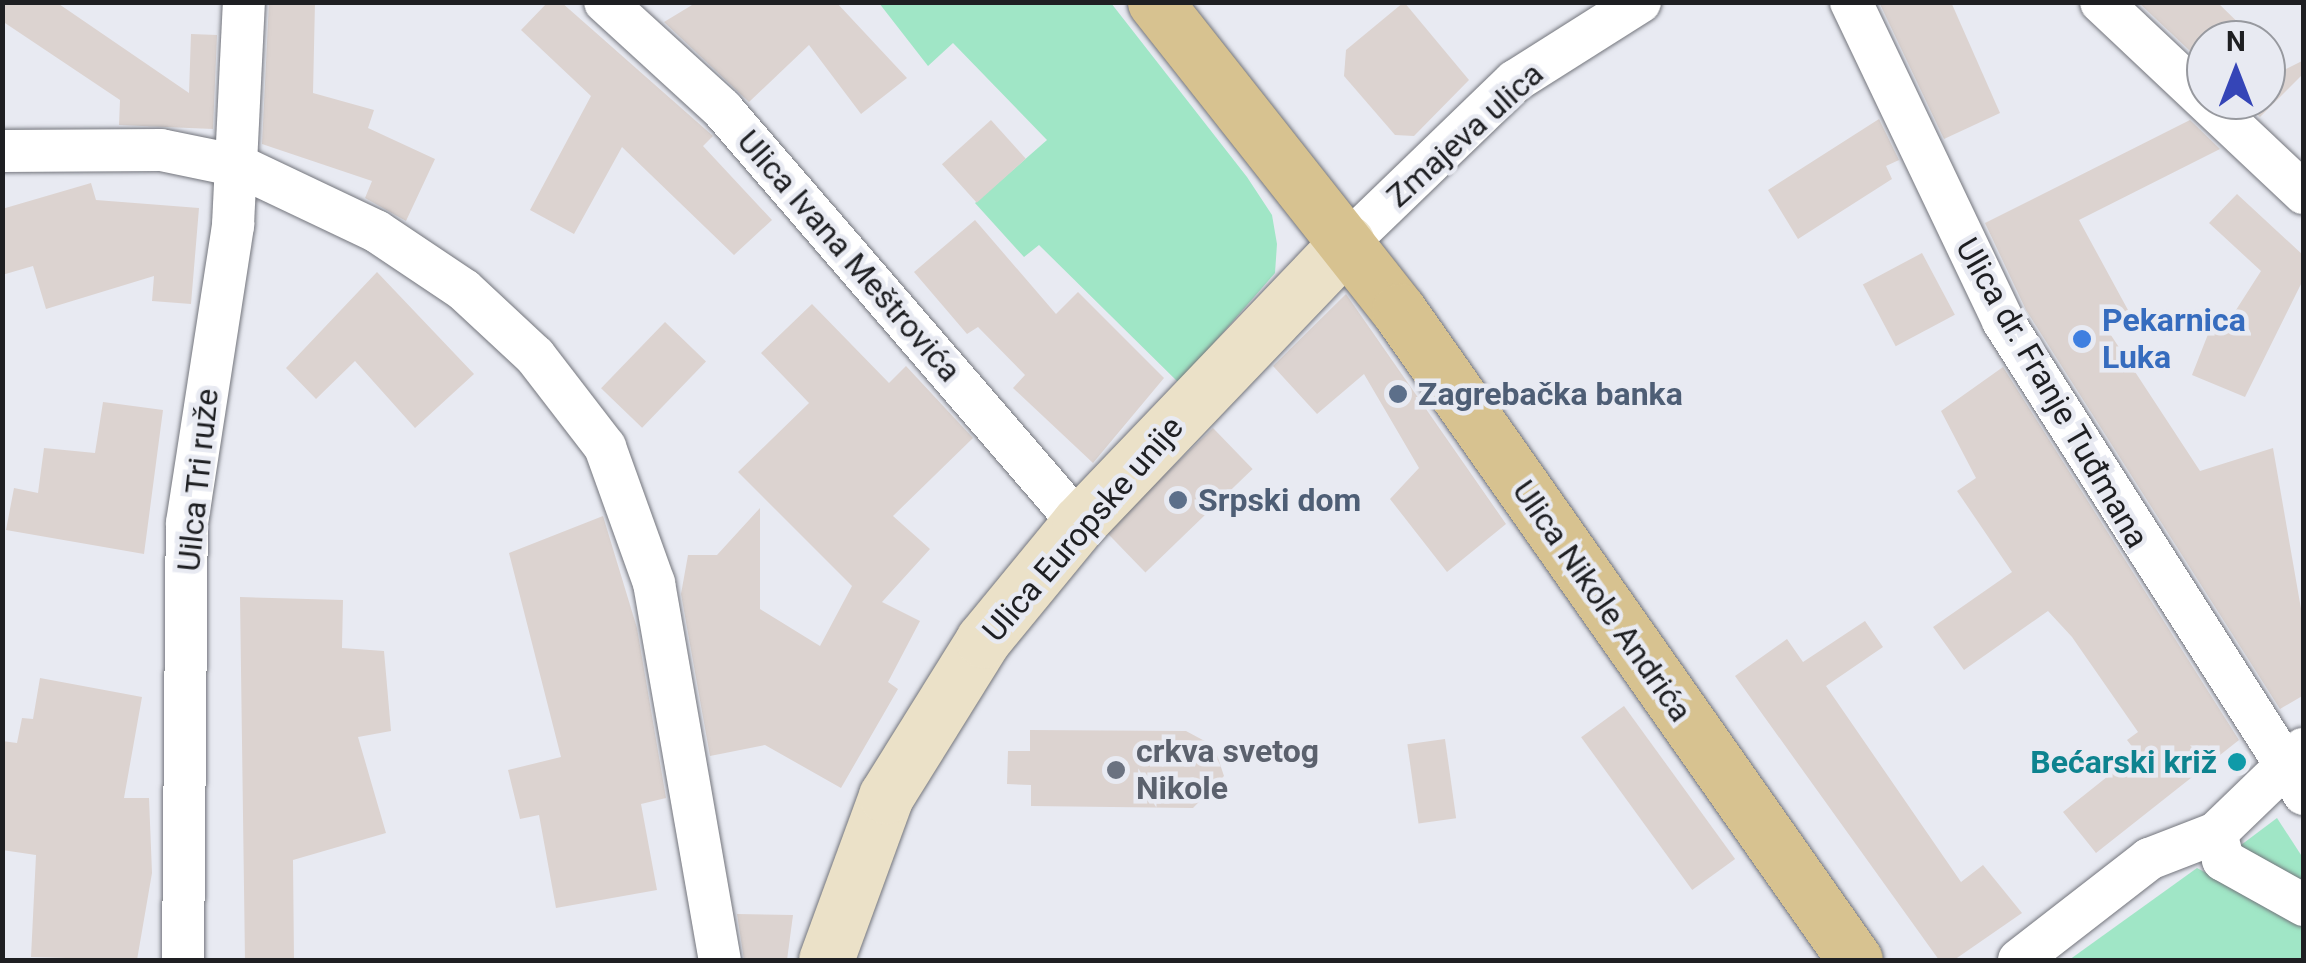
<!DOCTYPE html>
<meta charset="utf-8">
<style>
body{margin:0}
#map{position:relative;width:2306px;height:963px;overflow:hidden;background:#e8eaf2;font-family:Roboto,sans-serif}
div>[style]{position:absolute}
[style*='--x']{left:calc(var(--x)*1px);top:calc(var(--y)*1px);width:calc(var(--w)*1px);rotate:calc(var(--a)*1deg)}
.green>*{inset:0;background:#a0e6c6}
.building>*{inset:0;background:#dcd3d0;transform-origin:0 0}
.roads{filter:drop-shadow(0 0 2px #73757c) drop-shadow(0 0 2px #73757c)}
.minor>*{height:42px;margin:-21px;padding:0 21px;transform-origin:21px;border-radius:21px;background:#fff}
.secondary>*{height:55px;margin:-27.5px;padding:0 27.5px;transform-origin:27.5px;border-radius:27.5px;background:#ebe1c8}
.primary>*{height:55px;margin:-27.5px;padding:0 27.5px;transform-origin:27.5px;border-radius:27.5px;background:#d7c290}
.dots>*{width:28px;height:28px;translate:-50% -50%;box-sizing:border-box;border:5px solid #e8eaf2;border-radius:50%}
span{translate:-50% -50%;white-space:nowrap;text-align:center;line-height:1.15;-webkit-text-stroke:9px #e8eaf2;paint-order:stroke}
.street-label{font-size:32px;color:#1e1f22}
.shop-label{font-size:32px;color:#366cbe;font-weight:700}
.left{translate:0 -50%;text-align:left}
.service-label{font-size:32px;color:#4e5e75;font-weight:700}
.worship-label{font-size:32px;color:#5b616d;font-weight:700}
.culture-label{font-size:32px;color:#0d838f;font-weight:700}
.right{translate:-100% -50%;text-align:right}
.frame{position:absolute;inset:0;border:5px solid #1e1f22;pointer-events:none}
.north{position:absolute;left:2186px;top:20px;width:100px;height:100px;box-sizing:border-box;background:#e8eaf2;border:2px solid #97999f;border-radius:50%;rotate:0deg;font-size:28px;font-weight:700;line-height:40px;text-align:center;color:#1e1f22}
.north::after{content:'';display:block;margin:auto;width:35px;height:45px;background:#3545b7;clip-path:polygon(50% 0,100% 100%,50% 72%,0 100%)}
</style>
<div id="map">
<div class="green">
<div style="clip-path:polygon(879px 3px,1111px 3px,1247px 177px,1272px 215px,1277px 244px,1275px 273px,1179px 383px,1039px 245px,1024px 257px,975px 203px,1047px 140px,953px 43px,928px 66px)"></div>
<div style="clip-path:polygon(2277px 818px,2303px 858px,2303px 886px,2237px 848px)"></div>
<div style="clip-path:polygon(2197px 868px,2303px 924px,2303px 960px,2069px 960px)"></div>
</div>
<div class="building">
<div style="clip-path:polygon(2px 2px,56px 2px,189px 93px,191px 34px,217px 35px,213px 129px,119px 125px,120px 100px,2px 21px)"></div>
<div style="clip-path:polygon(269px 2px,315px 2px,313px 93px,374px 110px,368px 128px,435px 159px,406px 221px,365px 198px,372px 181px,262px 144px)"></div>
<div style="clip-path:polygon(548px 2px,561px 2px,713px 136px,703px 146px,772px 220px,734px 255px,622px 147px,574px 234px,530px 210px,591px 96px,521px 30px)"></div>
<div style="clip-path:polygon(697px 2px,836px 2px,907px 78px,861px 114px,809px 45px,749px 102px,664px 22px)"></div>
<div style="clip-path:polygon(1404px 2px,1469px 80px,1414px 136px,1395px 135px,1344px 76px,1346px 50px)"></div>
<div style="clip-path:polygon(1879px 2px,1951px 2px,2000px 113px,1944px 139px)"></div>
<div style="clip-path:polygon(2138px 2px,2217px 2px,2256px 40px,2206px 40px,2206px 66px)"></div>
<div style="clip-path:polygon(2266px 50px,2286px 69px,2304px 60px,2304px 73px,2260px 117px,2242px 100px,2266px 100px)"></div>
<div style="clip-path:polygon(1879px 119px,1899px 160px,1886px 166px,1892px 179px,1798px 239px,1768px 190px)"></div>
<div style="left:991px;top:120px;width:52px;height:66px;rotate:48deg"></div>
<div style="clip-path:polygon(2190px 120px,2220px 149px,2079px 220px,2128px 310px,2103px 323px,2200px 471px,2273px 448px,2304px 626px,2304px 695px,2280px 709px,2026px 310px,1985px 223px)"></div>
<div style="clip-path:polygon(91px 183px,96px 200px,199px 208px,191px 304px,152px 301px,154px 276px,46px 309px,33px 266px,2px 275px,2px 209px)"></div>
<div style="clip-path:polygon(2237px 194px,2304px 256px,2304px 278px,2245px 397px,2192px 375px,2214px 319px,2227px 324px,2261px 271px,2209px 223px)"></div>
<div style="clip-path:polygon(975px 220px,1056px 314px,1078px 292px,1164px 378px,1093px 463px,1013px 388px,1025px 375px,978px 327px,967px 334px,914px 272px)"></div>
<div style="left:1922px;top:253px;width:70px;height:67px;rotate:62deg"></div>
<div style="clip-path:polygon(377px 272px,474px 374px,415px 428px,355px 361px,316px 399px,286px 368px)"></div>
<div style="clip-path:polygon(1346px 294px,1506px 524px,1447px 572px,1390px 499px,1419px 468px,1364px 374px,1317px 414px,1273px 366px)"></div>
<div style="clip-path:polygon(812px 304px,889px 383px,906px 366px,973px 438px,893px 516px,930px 549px,882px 602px,920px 621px,888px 682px,898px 689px,841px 788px,765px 745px,710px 756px,681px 594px,688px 555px,717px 555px,760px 508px,760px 609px,820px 646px,852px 586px,738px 472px,809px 403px,761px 353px)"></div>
<div style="left:665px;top:322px;width:57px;height:92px;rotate:44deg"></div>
<div style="clip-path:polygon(2003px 367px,2239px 740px,2096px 853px,2063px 812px,2137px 753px,2127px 740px,2138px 732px,2072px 637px,2048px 611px,1964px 670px,1933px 627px,2012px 572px,1957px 491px,1976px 478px,1941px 411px)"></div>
<div style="clip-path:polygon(103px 402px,163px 410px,144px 554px,6px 530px,14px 488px,38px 493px,44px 448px,95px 453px)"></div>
<div style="left:1213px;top:428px;width:57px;height:149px;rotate:46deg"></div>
<div style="clip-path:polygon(603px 516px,637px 628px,666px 798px,641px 804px,657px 890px,556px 908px,539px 815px,520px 819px,508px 770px,561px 757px,509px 553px)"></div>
<div style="clip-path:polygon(240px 597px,343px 600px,342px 648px,384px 651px,391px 731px,358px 737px,386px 833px,293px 860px,294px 960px,245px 960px)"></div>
<div style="clip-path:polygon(1865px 621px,1883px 647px,1826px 686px,1961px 882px,1983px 865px,2022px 913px,1954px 960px,1939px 960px,1735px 676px,1787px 639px,1803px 662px)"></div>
<div style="clip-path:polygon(40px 678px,142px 697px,124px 798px,149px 798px,152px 873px,137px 960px,31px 957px,36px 855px,2px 850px,2px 741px,17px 743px,22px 718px,33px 719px)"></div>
<div style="left:1624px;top:706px;width:189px;height:53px;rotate:54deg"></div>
<div style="clip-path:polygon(1030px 730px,1186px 731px,1214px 746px,1224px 776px,1193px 808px,1031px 806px,1031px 785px,1007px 784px,1008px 751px,1030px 751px)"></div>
<div style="left:1445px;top:739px;width:80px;height:38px;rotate:82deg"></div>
<div style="clip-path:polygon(737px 914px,793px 915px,787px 960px,744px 960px)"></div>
</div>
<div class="roads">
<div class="minor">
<div style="--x:605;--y:2;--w:159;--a:42.4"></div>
<div style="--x:722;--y:109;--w:547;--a:49.23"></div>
<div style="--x:1851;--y:2;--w:353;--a:64.5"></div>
<div style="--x:2003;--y:321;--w:561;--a:57.53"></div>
<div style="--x:2101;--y:2;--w:279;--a:43.3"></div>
<div style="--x:2;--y:151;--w:159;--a:-0.4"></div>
<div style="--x:161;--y:150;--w:80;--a:11.6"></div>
<div style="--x:239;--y:166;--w:152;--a:25.4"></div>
<div style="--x:376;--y:231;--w:106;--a:33.8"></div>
<div style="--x:464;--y:290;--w:97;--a:42.9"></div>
<div style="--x:535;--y:356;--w:115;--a:52.4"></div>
<div style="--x:605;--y:447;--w:145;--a:70.2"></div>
<div style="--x:654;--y:583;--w:383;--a:80.1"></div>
<div style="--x:1347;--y:243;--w:233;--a:-44"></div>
<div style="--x:1515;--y:81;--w:148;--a:-32.3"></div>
<div style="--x:2216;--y:833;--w:28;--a:75"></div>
<div style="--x:2223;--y:860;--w:93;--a:29.1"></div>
<div style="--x:183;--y:960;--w:437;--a:-89.5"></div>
<div style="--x:187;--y:523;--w:302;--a:-81.2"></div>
<div style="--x:233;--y:225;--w:223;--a:-87.2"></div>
<div style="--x:2019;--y:960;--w:165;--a:-37.8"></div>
<div style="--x:2149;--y:859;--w:72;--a:-21.2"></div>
<div style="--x:2216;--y:833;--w:121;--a:-44"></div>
</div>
<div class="secondary">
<div style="--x:826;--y:960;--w:175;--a:-69.9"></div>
<div style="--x:886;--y:796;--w:184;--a:-58.1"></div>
<div style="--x:983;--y:640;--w:151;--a:-50.6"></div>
<div style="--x:1079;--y:523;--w:388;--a:-46.3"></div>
</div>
<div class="primary">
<div style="--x:1155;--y:2;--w:394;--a:51.7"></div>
<div style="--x:1399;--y:311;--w:793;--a:54.91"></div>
</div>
</div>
<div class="dots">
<div style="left:2082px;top:339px;background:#3f7fe0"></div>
<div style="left:1398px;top:394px;background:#5c6f8a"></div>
<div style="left:1178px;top:500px;background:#5c6f8a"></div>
<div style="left:2237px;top:762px;background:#0f9aa8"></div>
<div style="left:1116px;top:770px;background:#6b7280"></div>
</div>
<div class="street-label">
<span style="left:1465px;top:135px;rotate:-42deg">Zmajeva ulica</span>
<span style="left:849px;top:256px;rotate:49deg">Ulica Ivana Meštrovića</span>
<span style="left:2052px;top:393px;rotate:60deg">Ulica dr. Franje Tuđmana</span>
<span style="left:198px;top:480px;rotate:-84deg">Uilca Tri ruže</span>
<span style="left:1083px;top:529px;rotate:-49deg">Ulica Europske unije</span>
<span style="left:1602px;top:601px;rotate:55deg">Ulica Nikole Andrića</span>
</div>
<div class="shop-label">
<span class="left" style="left:2102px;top:339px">Pekarnica<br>Luka</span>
</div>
<div class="service-label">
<span class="left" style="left:1418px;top:394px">Zagrebačka banka</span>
<span class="left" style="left:1198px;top:500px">Srpski dom</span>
</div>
<div class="worship-label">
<span class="left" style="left:1136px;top:770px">crkva svetog<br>Nikole</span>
</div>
<div class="culture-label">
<span class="right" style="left:2217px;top:762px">Bećarski križ</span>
</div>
<div class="frame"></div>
<div class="north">N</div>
</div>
